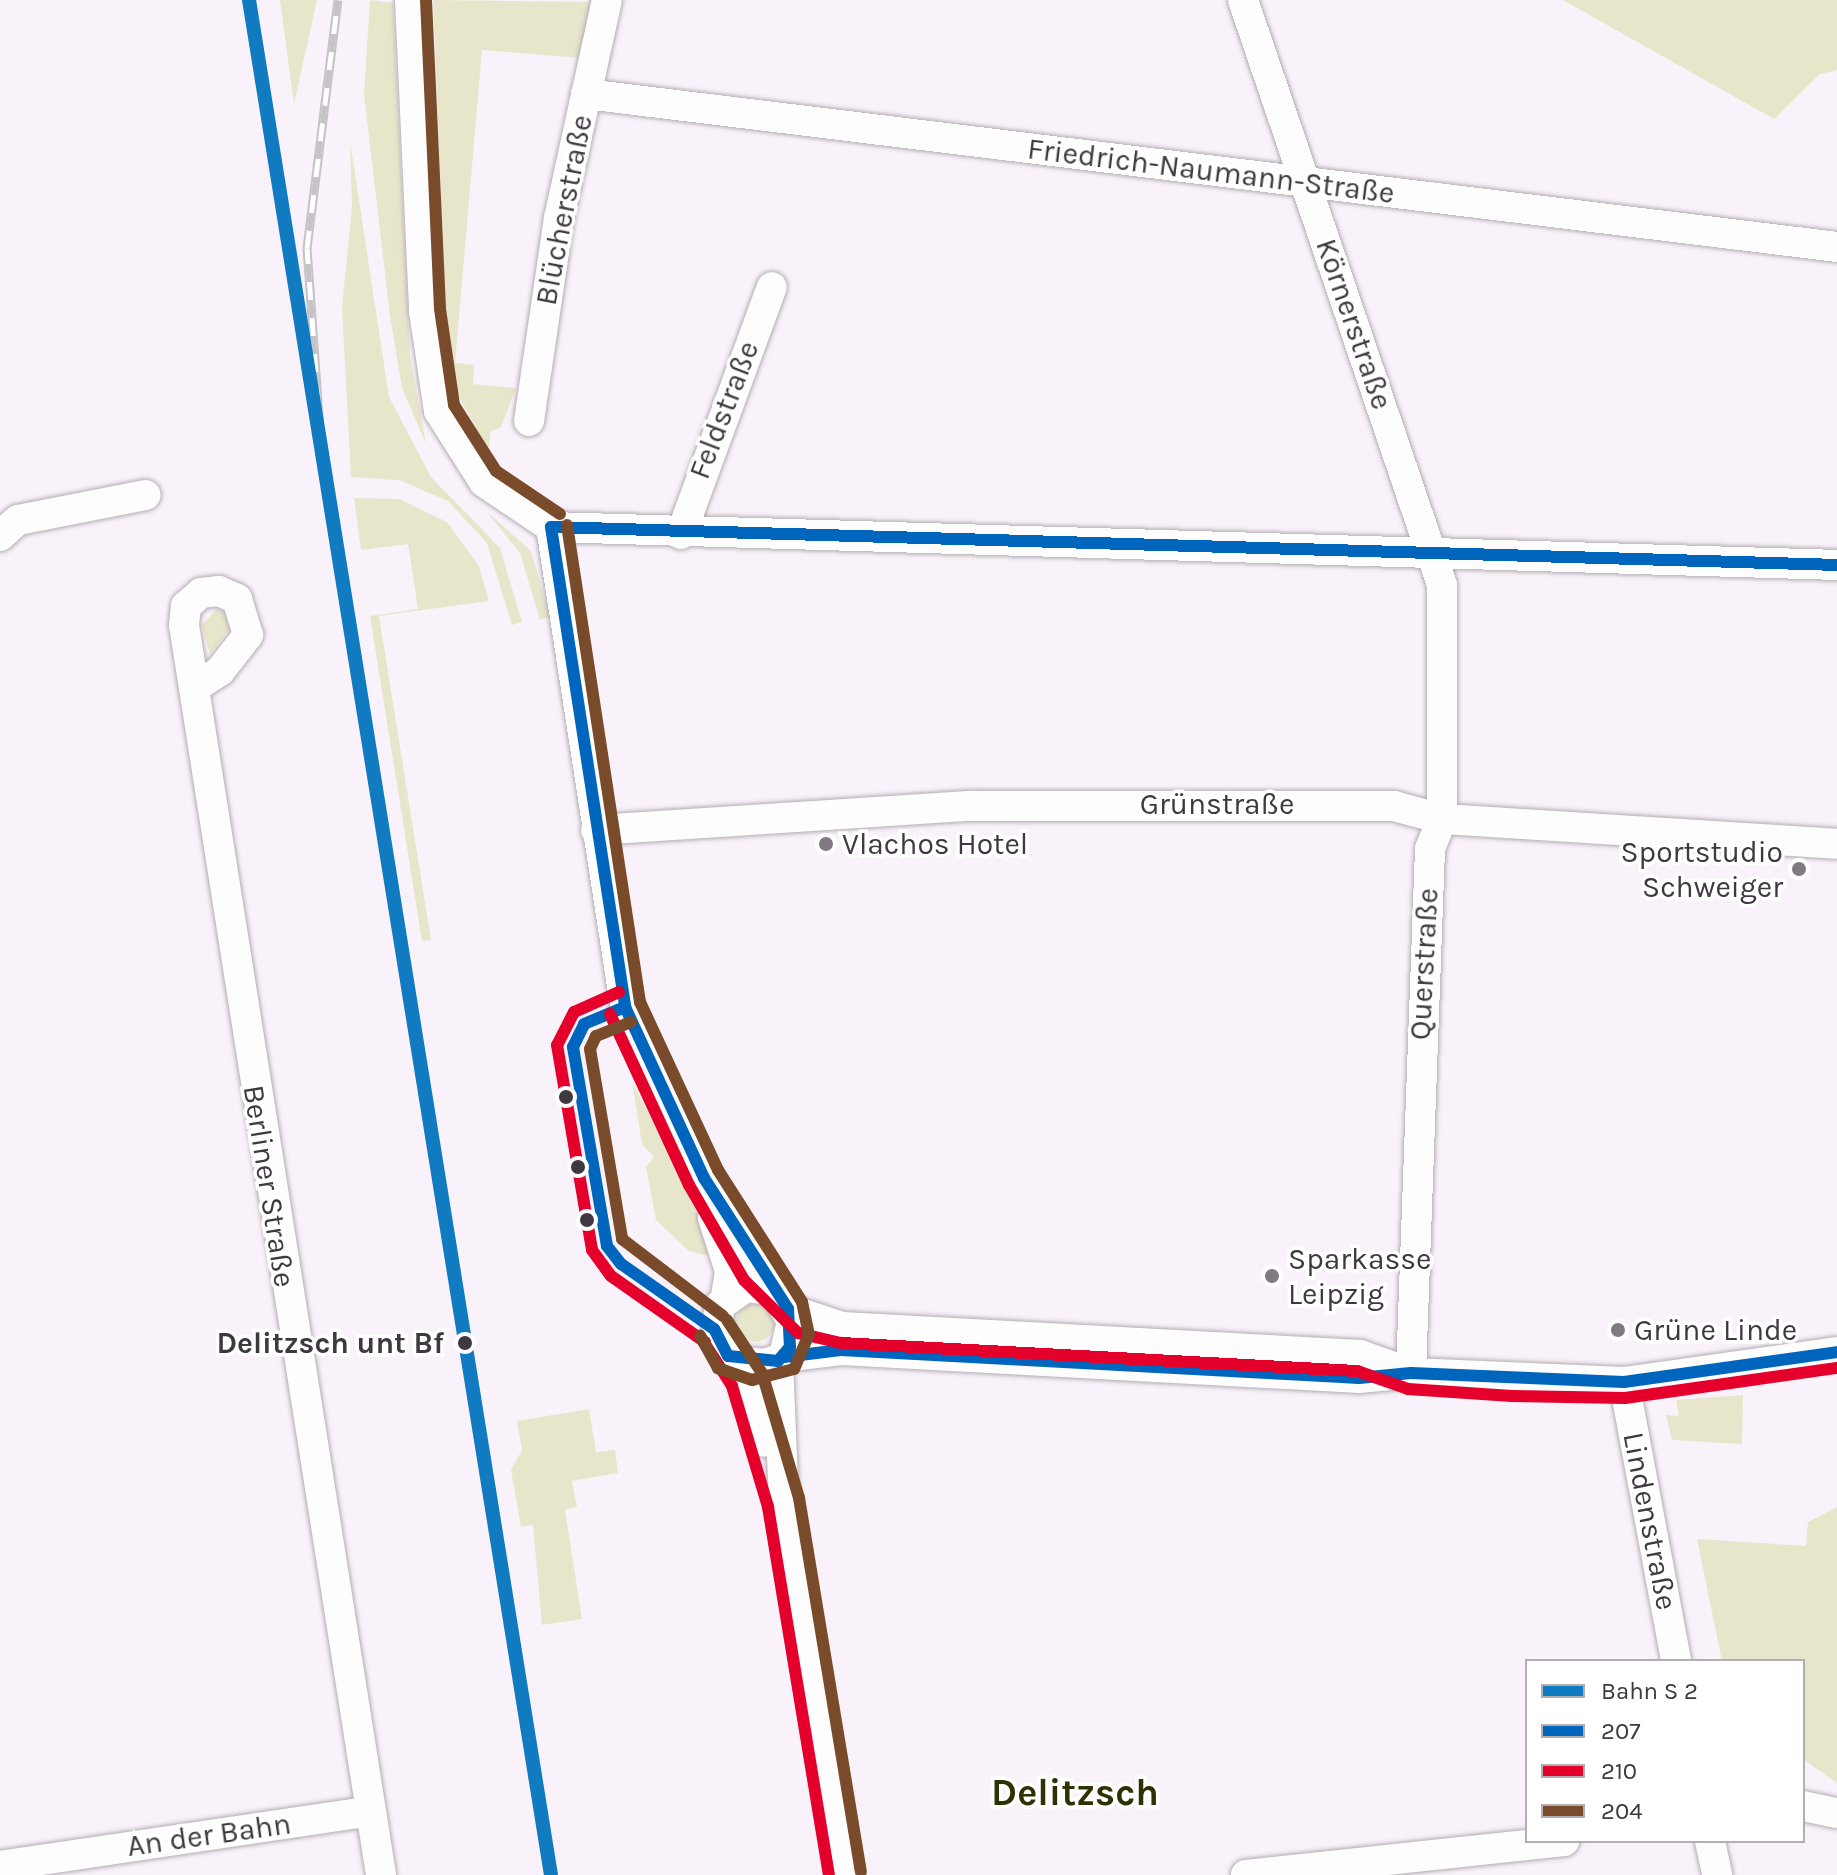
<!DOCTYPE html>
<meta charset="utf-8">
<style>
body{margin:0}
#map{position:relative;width:1837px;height:1875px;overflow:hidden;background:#f9f2fa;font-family:Karla,sans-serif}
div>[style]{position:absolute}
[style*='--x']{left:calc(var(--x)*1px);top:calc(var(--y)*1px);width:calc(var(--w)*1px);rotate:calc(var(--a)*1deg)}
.green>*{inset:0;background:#e7e6cb}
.round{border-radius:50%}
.roads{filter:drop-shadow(0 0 2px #b3adb3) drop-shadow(0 0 2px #b3adb3)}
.minor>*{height:30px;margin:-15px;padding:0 15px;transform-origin:15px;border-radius:15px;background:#fefdfe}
.rail>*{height:9px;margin-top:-4.5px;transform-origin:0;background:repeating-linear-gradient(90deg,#fff 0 18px,#c5c3c5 0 36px);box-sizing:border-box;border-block:2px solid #c5c3c5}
.bus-1>*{height:12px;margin:-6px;padding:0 6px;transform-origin:6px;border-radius:6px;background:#0065bd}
.bus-2>*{height:12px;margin:-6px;padding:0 6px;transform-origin:6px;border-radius:6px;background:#e4002b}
.bus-3>*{height:12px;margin:-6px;padding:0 6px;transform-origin:6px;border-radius:6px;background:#7a4b2a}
.rail-1>*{height:14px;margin:-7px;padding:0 7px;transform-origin:7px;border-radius:7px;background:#107bc0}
.dots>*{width:22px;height:22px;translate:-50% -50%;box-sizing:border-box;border:4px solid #fff;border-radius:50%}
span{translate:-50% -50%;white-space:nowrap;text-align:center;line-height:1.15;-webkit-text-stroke:7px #fff;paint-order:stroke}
.street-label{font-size:30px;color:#3f3840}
.poi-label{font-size:30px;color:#3f3840}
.left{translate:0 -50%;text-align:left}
.right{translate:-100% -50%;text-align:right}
.stop-label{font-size:30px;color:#3f3840;font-weight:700}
.district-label{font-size:38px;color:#303005;font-weight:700}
.legend{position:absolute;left:1525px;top:1659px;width:280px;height:184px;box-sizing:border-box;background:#fff;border:2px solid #b2afb3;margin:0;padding:10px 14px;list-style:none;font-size:24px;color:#3f3840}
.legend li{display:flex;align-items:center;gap:16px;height:40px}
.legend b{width:40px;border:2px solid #b2afb3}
</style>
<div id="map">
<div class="green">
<div style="clip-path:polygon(280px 0,317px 0,294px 104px)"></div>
<div style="clip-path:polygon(370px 0,393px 3px,410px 356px,426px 444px,402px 388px,390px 316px,364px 94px)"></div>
<div style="clip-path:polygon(433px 0,596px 2px,581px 58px,482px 50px,455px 363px,474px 365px,473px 384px,516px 388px,501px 427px,490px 432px,489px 451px,457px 393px,447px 345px)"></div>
<div style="clip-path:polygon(1563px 0,1837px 0,1837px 70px,1820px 74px,1774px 119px)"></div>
<div style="clip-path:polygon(350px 141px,389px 397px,431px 477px,500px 548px,522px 622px,512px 625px,487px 543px,448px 501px,399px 480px,351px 477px,342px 307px,352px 207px)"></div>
<div style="clip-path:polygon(354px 498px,399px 499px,447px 522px,479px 566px,489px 601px,379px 616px,431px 940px,422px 941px,370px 616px,418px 609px,408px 544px,361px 550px)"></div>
<div style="clip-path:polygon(485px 510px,531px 551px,550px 617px,540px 620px,520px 553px)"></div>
<div style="clip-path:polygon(217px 609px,228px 614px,231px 627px,210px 654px,202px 625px)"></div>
<div style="clip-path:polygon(632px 1082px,697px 1205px,716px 1250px,705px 1255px,689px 1251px,656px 1220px,646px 1167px,654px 1157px,642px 1144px)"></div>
<div class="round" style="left:736px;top:1304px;width:38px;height:38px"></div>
<div style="clip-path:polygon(1743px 1395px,1742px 1444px,1672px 1440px,1666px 1415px,1679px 1416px,1676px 1400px)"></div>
<div style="clip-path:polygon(589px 1409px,596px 1452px,615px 1450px,618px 1473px,572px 1481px,577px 1507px,565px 1510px,582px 1619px,542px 1625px,533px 1525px,521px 1527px,511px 1470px,522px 1450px,517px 1421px)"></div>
<div style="clip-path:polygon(1837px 1507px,1837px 1783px,1803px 1759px,1803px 1661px,1722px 1661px,1697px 1539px,1806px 1546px,1808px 1522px)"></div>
</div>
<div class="roads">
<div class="minor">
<div style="--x:410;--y:0;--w:311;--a:87.4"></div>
<div style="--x:424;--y:311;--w:101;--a:81.5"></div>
<div style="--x:439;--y:411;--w:84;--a:57.6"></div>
<div style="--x:484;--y:482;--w:81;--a:33.9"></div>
<div style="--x:551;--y:527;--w:1287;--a:1.69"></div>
<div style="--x:1243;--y:0;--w:618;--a:71.21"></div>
<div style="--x:1442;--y:585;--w:234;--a:90"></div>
<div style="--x:1442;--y:819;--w:32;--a:112"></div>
<div style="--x:1430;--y:849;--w:524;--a:92.08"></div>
<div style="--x:586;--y:94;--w:1260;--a:6.97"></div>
<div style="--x:529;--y:421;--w:205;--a:-81.6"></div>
<div style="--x:559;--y:218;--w:223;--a:-77.6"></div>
<div style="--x:551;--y:527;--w:486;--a:81.2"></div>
<div style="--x:625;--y:1007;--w:188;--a:65.2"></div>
<div style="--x:704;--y:1178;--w:168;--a:58.4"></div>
<div style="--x:792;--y:1321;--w:37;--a:103"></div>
<div style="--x:784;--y:1357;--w:20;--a:160"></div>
<div style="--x:765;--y:1364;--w:28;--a:-174"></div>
<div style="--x:737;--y:1361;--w:30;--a:-131"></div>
<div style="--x:717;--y:1338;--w:32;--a:-86"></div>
<div style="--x:719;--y:1306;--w:33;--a:-35"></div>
<div style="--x:746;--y:1287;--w:26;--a:7"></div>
<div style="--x:681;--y:534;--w:263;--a:-69.8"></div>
<div style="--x:0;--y:536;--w:24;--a:-42"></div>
<div style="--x:18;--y:520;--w:130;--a:-11.1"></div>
<div style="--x:197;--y:686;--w:27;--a:-33"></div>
<div style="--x:220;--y:671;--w:46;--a:-52.1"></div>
<div style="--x:248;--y:635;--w:38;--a:-107"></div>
<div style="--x:237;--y:599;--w:20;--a:-156"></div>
<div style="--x:219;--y:591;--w:18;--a:174"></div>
<div style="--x:201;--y:593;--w:20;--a:139"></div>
<div style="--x:186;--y:606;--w:19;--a:96"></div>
<div style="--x:184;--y:625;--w:1265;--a:81.04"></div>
<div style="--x:596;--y:830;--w:374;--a:-3.7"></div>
<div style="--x:969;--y:806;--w:425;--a:0"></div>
<div style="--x:1394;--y:806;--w:50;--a:15.2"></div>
<div style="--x:1442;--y:819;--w:396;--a:3.6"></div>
<div style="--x:713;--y:1218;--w:56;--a:72.2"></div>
<div style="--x:730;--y:1271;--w:26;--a:99"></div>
<div style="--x:788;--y:1309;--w:57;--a:18.4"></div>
<div style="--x:842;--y:1327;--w:519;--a:3.09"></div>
<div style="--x:1360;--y:1355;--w:48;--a:19.6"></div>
<div style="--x:784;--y:1357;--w:57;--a:-7"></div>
<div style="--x:841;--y:1350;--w:519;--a:3.09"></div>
<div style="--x:1359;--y:1378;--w:52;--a:-5.5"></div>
<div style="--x:1411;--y:1373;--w:213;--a:2.4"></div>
<div style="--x:1624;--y:1382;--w:215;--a:-8"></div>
<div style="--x:737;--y:1361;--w:85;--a:71.6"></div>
<div style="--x:778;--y:1361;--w:142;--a:87.6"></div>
<div style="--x:784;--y:1503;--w:377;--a:80.7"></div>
<div style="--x:1624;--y:1382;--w:284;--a:79.4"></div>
<div style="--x:1803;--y:1806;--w:35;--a:12"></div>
<div style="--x:1710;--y:1841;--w:35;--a:78"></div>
<div style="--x:0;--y:1866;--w:375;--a:-8.4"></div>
<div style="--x:1246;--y:1875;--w:320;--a:-6.1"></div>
</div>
</div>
<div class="rail">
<div style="--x:321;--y:443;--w:196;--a:-94.1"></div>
<div style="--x:307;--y:248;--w:250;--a:-82.9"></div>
</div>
<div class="bus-1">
<div style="--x:551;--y:527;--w:486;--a:81.2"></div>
<div style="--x:551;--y:527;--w:1287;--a:1.69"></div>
<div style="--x:625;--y:1007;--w:188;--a:65.2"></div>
<div style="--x:704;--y:1178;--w:156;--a:57.3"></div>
<div style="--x:788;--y:1309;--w:38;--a:87"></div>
<div style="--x:790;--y:1347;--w:18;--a:131"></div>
<div style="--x:778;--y:1361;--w:50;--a:-174.3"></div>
<div style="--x:728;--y:1356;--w:30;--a:-117"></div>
<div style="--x:714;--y:1329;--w:113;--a:-145"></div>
<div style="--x:621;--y:1264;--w:23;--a:-128"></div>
<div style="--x:607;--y:1246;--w:202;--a:-99.7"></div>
<div style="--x:573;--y:1047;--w:25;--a:-64"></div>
<div style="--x:584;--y:1024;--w:44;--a:-22.5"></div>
<div style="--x:784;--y:1357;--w:57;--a:-7"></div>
<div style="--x:841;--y:1350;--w:519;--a:3.09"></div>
<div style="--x:1359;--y:1378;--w:52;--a:-5.5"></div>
<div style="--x:1411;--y:1373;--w:213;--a:2.4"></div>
<div style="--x:1624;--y:1382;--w:215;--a:-8"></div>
</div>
<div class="bus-2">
<div style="--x:619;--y:992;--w:49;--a:156"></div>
<div style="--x:574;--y:1012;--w:37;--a:117"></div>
<div style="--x:557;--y:1045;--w:208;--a:80.3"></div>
<div style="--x:592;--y:1250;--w:32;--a:54"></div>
<div style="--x:611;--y:1276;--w:115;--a:35.1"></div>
<div style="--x:610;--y:1014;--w:188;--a:65.2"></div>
<div style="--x:689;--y:1185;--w:110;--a:59.9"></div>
<div style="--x:744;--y:1280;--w:76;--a:44.5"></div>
<div style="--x:798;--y:1333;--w:44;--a:13.1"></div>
<div style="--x:841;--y:1343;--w:517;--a:3.11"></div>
<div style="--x:1357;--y:1371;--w:54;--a:19.4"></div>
<div style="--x:1408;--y:1389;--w:104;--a:3.9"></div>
<div style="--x:1512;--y:1396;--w:113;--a:1"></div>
<div style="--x:1625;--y:1398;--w:214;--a:-8.1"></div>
<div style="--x:701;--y:1338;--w:57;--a:57.1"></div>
<div style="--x:732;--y:1386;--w:126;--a:73.4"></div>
<div style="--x:768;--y:1507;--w:373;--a:80.6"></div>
</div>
<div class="bus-3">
<div style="--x:426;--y:0;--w:309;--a:87.4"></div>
<div style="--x:440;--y:309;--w:97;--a:81.7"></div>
<div style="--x:454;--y:405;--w:78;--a:57.5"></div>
<div style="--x:496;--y:471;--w:77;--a:33.9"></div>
<div style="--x:567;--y:525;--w:483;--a:81.3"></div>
<div style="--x:640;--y:1002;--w:185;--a:65.1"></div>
<div style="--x:718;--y:1170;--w:156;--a:57.5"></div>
<div style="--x:802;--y:1302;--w:33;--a:78"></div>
<div style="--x:809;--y:1334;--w:38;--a:113"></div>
<div style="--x:794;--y:1369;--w:43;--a:165.3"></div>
<div style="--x:752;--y:1380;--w:36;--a:-161"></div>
<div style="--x:718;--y:1368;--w:37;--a:-119"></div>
<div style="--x:631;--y:1022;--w:38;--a:158"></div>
<div style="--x:596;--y:1036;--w:14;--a:115"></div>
<div style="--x:590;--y:1049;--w:193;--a:80.4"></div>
<div style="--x:622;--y:1239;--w:127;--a:37.3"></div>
<div style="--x:727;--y:1320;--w:64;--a:56.6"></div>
<div style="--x:762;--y:1373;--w:130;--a:73.5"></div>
<div style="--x:799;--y:1498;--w:379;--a:80.6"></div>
</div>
<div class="rail-1">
<div style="--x:249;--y:0;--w:1899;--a:80.85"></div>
</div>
<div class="dots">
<div style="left:826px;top:844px;background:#807981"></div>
<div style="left:1799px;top:869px;background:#807981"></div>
<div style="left:566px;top:1097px;background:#3f3840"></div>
<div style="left:578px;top:1167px;background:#3f3840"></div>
<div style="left:587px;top:1220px;background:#3f3840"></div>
<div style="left:1272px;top:1276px;background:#807981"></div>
<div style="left:1618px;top:1330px;background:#807981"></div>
<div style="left:465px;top:1343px;background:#3f3840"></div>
</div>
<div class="street-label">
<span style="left:1211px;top:171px;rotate:7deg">Friedrich-Naumann-Straße</span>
<span style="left:564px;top:210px;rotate:-79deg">Blücherstraße</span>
<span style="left:1354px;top:324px;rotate:71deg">Körnerstraße</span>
<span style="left:724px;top:410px;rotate:-69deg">Feldstraße</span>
<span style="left:1217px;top:804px">Grünstraße</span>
<span style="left:1424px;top:964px;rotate:-87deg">Querstraße</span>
<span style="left:269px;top:1186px;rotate:81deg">Berliner Straße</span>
<span style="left:1650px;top:1521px;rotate:79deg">Lindenstraße</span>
<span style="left:209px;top:1835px;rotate:-8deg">An der Bahn</span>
</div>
<div class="poi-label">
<span class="left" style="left:842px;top:844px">Vlachos Hotel</span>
<span class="right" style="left:1783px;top:869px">Sportstudio<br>Schweiger</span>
<span class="left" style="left:1288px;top:1276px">Sparkasse<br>Leipzig</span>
<span class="left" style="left:1634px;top:1330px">Grüne Linde</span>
</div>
<div class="stop-label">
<span class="right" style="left:444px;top:1343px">Delitzsch unt Bf</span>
</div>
<div class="district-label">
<span style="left:1075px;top:1793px">Delitzsch</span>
</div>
<ul class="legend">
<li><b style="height:10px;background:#107bc0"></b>Bahn S 2</li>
<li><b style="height:10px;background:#0065bd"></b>207</li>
<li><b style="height:10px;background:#e4002b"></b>210</li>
<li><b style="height:10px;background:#7a4b2a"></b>204</li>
</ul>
</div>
